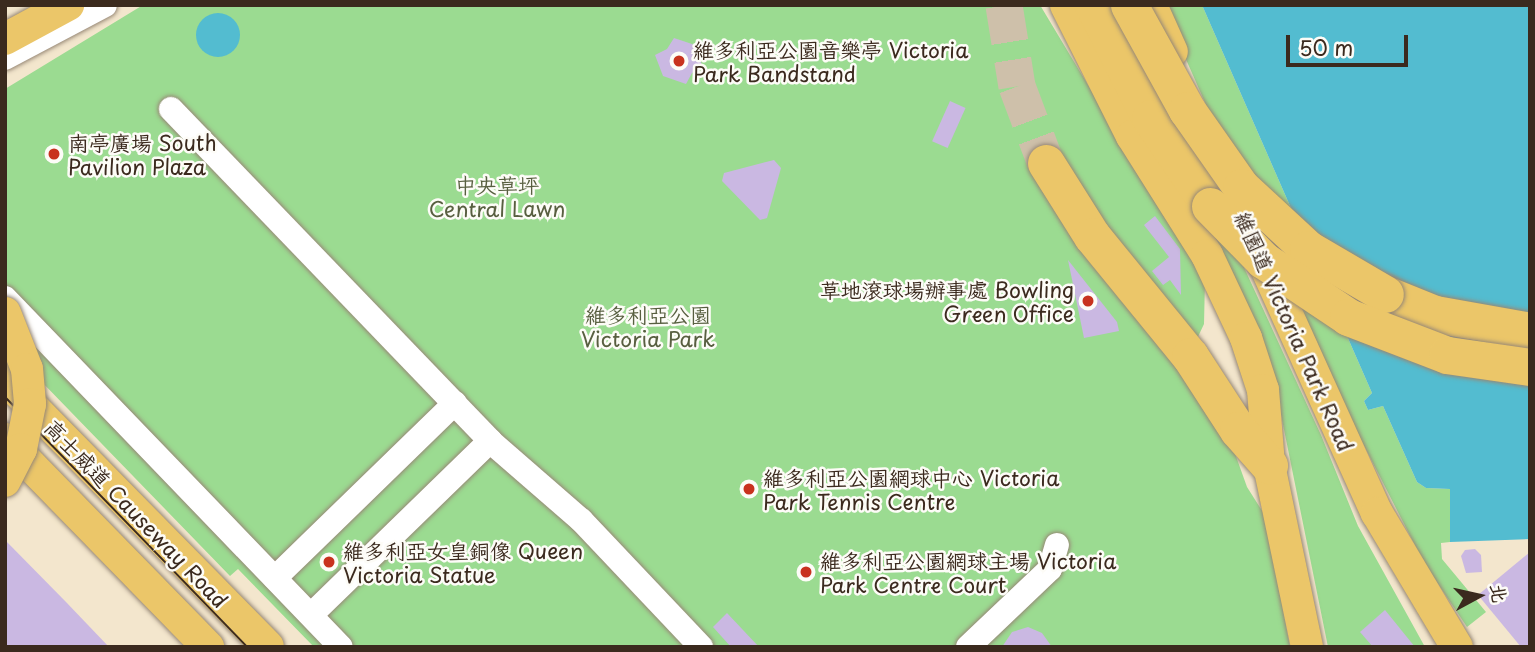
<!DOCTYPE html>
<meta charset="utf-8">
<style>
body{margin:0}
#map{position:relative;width:1535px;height:652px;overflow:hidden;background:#f3e6cd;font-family:"Playpen Sans","LXGW WenKai TC",sans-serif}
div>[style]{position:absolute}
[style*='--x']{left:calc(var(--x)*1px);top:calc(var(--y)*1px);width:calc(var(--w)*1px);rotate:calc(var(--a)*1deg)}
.green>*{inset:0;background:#9bdb91}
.water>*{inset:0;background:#53bcd0}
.round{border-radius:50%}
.building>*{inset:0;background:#cab8e2;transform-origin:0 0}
.highway-tunnel>*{height:37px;margin-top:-18.5px;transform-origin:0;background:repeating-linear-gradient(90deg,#cec0aa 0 37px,transparent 0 55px)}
.roads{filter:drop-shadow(0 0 2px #978876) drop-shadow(0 0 2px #978876)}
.minor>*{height:24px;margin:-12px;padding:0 12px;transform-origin:12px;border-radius:12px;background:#fff}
.major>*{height:32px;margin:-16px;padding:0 16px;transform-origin:16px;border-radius:16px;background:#ebc669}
.highway>*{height:37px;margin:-18.5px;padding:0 18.5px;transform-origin:18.5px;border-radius:18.5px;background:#ebc669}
.tram>*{height:2px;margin:-1px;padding:0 1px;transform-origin:1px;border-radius:1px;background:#3b2a1e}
.bridges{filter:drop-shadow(0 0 2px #978876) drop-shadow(0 0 2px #978876)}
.major-bridge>*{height:32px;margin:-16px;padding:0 16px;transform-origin:16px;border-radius:16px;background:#ebc669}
.highway-bridge>*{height:37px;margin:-18.5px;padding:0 18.5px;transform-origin:18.5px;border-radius:18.5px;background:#ebc669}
.dots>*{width:19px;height:19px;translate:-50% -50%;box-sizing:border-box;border:4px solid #fdfcf7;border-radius:50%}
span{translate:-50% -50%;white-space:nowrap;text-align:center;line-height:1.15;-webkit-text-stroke:5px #fdfcf7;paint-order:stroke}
.poi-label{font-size:21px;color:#3b2a1e}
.left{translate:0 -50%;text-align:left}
.right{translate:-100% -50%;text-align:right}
.park-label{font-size:21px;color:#585f40}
.street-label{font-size:21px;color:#3b2a1e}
.frame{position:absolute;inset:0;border:7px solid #3b2a1e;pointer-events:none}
.north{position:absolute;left:1444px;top:561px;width:70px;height:70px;-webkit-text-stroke:5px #fdfcf7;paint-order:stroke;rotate:82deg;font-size:19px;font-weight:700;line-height:28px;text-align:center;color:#3b2a1e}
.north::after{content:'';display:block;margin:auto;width:24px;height:32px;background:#3b2a1e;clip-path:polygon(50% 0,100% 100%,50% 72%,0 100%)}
.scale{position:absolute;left:1286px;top:35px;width:122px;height:32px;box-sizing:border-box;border:4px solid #3b2a1e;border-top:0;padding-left:9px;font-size:21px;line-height:24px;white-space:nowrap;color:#3b2a1e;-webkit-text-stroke:5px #fdfcf7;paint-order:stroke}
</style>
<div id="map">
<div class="green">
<div style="clip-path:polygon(143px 5px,1040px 5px,1205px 280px,1204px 324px,1196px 341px,1030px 171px,1082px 249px,1228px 434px,1247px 487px,1266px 517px,1290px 647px,314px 647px,238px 569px,230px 576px,5px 344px,5px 89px)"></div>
<div style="clip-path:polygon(1162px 5px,1202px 5px,1372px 393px,1364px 401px,1368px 410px,1383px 406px,1417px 482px,1426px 488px,1450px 489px,1450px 542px,1441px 543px,1442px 559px,1486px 612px,1467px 627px,1424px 563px,1307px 334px)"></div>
<div style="clip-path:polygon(1198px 219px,1236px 250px,1321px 435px,1358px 526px,1425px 647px,1328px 647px,1277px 395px)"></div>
</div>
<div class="water">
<div style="clip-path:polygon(1202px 5px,1530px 5px,1530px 539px,1450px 542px,1450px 489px,1426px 488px,1417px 482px,1383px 406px,1368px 410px,1364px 401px,1372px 393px)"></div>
<div class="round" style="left:196px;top:13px;width:44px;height:44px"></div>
</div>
<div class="building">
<div style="clip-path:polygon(674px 38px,695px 45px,703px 68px,692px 73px,686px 84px,663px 76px,655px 55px,667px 49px)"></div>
<div style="left:950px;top:101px;width:17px;height:44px;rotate:24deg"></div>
<div style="clip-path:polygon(774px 160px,781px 168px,767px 218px,760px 220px,722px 181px,724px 173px)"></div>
<div style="clip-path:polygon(1155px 216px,1180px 249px,1181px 295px,1170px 280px,1163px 285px,1152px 271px,1169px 257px,1144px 225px)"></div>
<div style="clip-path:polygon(1068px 260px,1117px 322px,1119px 331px,1084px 338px)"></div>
<div style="clip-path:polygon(5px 540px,66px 602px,109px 647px,5px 647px)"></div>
<div style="clip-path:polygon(1475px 549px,1481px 555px,1482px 572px,1466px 573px,1461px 556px,1465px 550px)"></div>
<div style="clip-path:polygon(1530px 552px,1530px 647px,1521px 647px,1478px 595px)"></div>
<div style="clip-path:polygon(1385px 610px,1415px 647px,1373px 647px,1360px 632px)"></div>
<div style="clip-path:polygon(727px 613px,759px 647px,731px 647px,713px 627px)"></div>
<div style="clip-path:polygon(1028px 627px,1042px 633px,1052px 647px,1002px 647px,1012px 632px)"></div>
</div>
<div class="highway-tunnel">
<div style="--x:1004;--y:5;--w:82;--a:80.9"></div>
<div style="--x:1017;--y:86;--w:82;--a:69.4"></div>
</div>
<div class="roads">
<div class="minor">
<div style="--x:5;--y:58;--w:113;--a:-27.9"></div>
<div style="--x:171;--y:109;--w:460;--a:46.1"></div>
<div style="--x:490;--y:441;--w:121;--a:41"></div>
<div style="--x:581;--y:520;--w:175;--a:46.6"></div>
<div style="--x:5;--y:298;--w:484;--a:46.1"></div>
<div style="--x:275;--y:578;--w:251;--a:-44.2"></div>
<div style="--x:311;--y:615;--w:250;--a:-44.2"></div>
<div style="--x:968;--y:647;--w:113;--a:-43.6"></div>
<div style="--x:1050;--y:569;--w:25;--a:-74"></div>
</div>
<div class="major">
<div style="--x:1066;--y:5;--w:147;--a:63.3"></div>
<div style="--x:1132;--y:136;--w:141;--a:57.8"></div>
<div style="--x:1207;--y:255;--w:92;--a:64.8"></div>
<div style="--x:1246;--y:338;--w:55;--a:71.9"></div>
<div style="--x:1263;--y:390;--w:75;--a:85.4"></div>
<div style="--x:1269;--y:465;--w:186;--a:78.2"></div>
<div style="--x:1151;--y:5;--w:51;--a:65.9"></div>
<div style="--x:5;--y:39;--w:72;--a:-28.4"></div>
<div style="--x:1258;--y:250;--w:289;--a:65.7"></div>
<div style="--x:1377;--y:513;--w:156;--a:59.2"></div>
<div style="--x:5;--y:379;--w:375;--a:45.5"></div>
<div style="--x:5;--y:439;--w:291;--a:45.7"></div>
</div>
<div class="highway">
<div style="--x:1093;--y:5;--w:127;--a:63.2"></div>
<div style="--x:1150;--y:118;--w:107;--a:55.7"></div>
<div style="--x:1046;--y:163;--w:86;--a:57.8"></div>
<div style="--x:1092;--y:236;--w:155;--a:50.8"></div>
<div style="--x:1190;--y:356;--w:88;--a:57"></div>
<div style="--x:1238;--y:430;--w:47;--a:48.5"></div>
<div style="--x:1385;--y:294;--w:54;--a:21.8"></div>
<div style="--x:1435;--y:314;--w:97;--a:10.1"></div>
</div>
</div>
<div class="tram">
<div style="--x:5;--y:397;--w:348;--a:45.9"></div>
</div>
<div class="bridges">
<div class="major-bridge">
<div style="--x:5;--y:313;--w:60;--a:68.6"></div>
<div style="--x:27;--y:369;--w:35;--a:85"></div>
<div style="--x:30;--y:404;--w:46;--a:101.3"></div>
<div style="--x:21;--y:449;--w:36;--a:117"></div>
</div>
<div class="highway-bridge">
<div style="--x:1129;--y:5;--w:120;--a:61.1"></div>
<div style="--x:1187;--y:110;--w:94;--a:55"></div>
<div style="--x:1241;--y:187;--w:91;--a:42.8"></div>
<div style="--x:1308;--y:249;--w:89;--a:30.3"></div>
<div style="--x:1210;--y:206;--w:76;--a:45.5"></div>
<div style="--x:1263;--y:260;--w:102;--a:33.8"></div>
<div style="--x:1348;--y:317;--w:106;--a:21"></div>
<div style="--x:1447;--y:355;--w:84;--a:8.2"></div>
</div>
</div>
<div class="dots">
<div style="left:679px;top:61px;background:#c8321e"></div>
<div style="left:54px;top:154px;background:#c8321e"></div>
<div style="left:1088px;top:301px;background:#c8321e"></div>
<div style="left:749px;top:489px;background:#c8321e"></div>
<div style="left:329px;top:562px;background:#c8321e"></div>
<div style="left:806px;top:572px;background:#c8321e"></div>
</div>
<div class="poi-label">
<span class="left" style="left:693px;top:61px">維多利亞公園音樂亭 Victoria<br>Park Bandstand</span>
<span class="left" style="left:68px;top:154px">南亭廣場 South<br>Pavilion Plaza</span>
<span class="right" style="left:1074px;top:301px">草地滾球場辦事處 Bowling<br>Green Office</span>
<span class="left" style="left:763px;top:489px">維多利亞公園網球中心 Victoria<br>Park Tennis Centre</span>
<span class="left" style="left:343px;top:562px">維多利亞女皇銅像 Queen<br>Victoria Statue</span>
<span class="left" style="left:820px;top:572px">維多利亞公園網球主場 Victoria<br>Park Centre Court</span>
</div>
<div class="park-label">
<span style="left:497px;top:196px">中央草坪<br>Central Lawn</span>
<span style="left:648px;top:326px">維多利亞公園<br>Victoria Park</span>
</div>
<div class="street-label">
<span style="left:1295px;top:331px;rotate:66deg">維園道 Victoria Park Road</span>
<span style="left:137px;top:513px;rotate:46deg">高士威道 Causeway Road</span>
</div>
<div class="frame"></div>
<div class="north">北</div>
<div class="scale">50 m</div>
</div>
